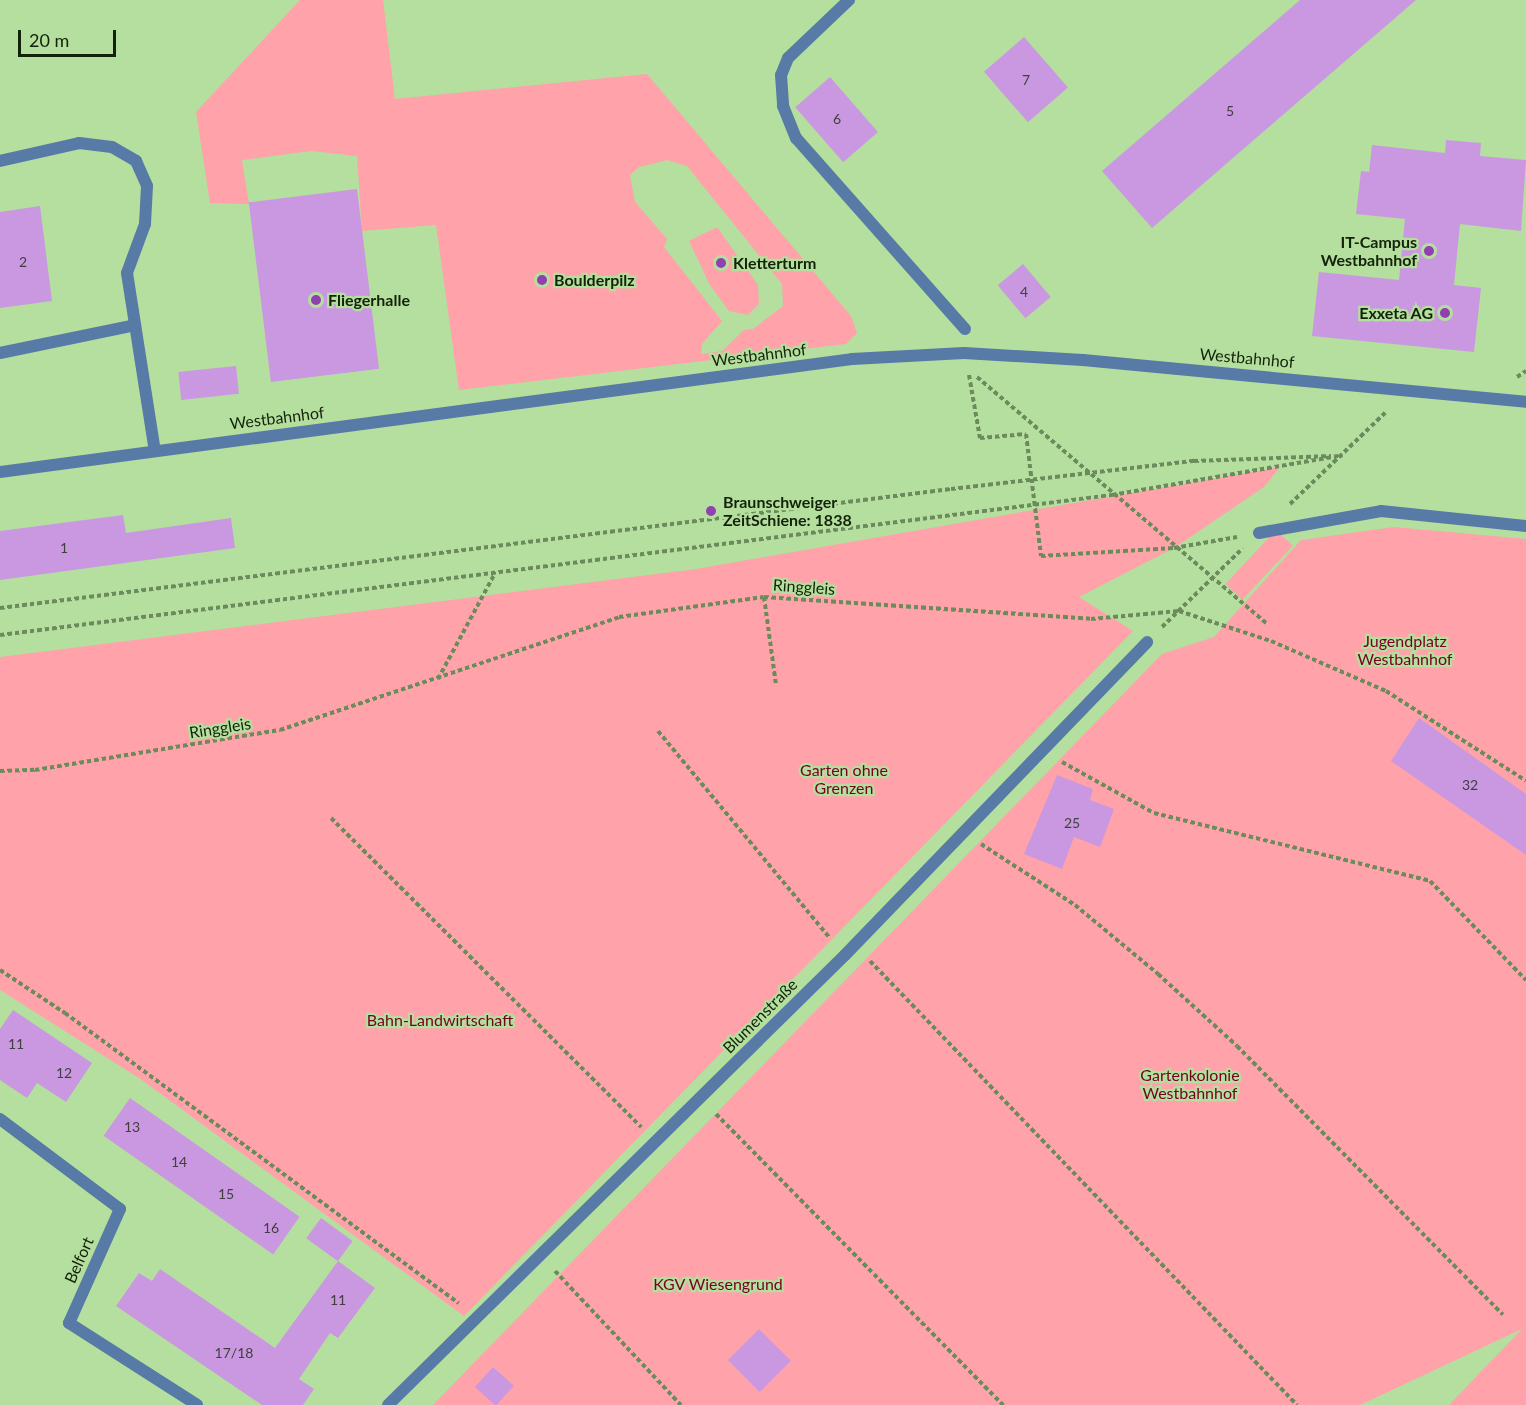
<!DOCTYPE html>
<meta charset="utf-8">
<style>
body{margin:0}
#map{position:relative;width:1526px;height:1405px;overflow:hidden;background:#b4df9e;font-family:Lato,sans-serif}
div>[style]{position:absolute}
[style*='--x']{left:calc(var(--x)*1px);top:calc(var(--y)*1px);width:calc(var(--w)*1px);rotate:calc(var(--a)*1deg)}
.green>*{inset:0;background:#ffa2a9;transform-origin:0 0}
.building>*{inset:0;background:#ca98e1;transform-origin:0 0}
.path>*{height:4px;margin-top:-2px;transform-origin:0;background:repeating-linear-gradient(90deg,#6c8b5c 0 4.5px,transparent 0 7.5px)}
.lane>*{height:12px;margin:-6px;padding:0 6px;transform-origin:6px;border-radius:6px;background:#587aa6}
.street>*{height:12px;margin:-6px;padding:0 6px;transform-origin:6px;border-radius:6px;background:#587aa6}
.path-bridge>*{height:4px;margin-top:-2px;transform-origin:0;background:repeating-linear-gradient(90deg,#6c8b5c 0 4.5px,transparent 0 7.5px)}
.dots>*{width:16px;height:16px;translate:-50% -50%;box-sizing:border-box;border:3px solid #b4df9e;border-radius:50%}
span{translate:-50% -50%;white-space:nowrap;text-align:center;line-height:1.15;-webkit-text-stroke:4.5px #b4df9e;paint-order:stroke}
.number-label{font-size:14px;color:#41403f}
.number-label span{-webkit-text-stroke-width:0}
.poi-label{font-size:16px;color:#132209;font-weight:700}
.right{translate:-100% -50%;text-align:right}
.left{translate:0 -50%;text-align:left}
.street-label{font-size:16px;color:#132209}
.park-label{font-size:16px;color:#760022}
.scale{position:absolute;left:18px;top:30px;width:98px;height:27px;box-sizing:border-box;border:3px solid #132209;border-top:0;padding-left:8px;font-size:18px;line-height:21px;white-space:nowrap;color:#132209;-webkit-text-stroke:4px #b4df9e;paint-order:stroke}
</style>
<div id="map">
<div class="green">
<div style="clip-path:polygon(evenodd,300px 0,383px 0,395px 99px,647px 74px,851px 316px,857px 333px,846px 344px,459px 390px,436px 225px,362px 231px,357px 156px,311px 151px,242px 160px,249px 204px,210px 203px,196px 112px,300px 0,667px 160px,687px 166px,782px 284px,783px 306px,753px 329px,744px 330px,722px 351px,701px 354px,702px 344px,722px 321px,664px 247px,667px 239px,635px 202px,630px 175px,639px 167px,667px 160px)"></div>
<div style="clip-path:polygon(717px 227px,758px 285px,759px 304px,748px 315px,729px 311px,710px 285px,689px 241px)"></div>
<div style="clip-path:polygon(1280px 467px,1264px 487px,1174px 548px,1079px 597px,1133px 631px,464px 1316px,139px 1078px,0 990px,0 657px,696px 569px)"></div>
<div style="clip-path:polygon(1394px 527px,1526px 539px,1526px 1405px,1449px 1405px,1522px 1329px,1360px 1405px,433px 1405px,1162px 654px,1214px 637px,1301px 540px)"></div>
<div style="left:1276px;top:530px;width:23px;height:74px;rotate:43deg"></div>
</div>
<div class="building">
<div style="clip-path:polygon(1300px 0,1416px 0,1152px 228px,1102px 171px)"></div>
<div style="left:1024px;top:37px;width:67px;height:53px;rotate:49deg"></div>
<div style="left:830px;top:77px;width:73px;height:46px;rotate:49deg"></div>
<div style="clip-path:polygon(1446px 140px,1481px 143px,1480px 156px,1526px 160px,1521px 231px,1460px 224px,1454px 285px,1481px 288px,1474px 352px,1312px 336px,1319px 272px,1399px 280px,1405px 219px,1356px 214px,1361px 171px,1369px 172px,1372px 145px,1445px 153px)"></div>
<div style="left:357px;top:189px;width:181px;height:109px;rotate:83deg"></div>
<div style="clip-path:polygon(40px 206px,52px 301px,0 308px,0 212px)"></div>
<div style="left:1023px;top:264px;width:43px;height:33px;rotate:50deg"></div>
<div style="left:236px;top:366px;width:28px;height:58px;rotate:84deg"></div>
<div style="clip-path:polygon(123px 515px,126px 533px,231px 518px,235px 548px,0 580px,0 531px)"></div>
<div style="clip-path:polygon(1419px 718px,1526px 794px,1526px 855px,1391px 761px)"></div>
<div style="clip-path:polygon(1057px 775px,1093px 789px,1090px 800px,1114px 809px,1100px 847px,1074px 837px,1062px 869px,1024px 854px)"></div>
<div style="clip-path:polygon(13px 1010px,92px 1063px,66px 1102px,37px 1083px,27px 1098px,0 1080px,0 1029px)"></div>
<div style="left:130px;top:1098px;width:207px;height:46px;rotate:35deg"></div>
<div style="left:321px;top:1218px;width:39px;height:25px;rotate:36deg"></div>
<div style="clip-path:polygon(338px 1261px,375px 1288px,338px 1338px,330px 1333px,299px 1379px,314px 1389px,303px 1405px,262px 1405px,116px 1306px,139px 1273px,152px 1281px,160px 1269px,275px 1348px)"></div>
<div style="left:759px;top:1329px;width:45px;height:44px;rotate:45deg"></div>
<div style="left:493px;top:1367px;width:28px;height:27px;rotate:42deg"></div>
</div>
<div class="path">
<div style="--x:969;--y:375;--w:64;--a:80.1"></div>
<div style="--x:980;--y:438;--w:46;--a:-5"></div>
<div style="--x:977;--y:377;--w:380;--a:40.4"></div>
<div style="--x:1517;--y:377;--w:11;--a:-34"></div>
<div style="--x:1290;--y:504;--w:133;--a:-43.8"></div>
<div style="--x:1041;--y:556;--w:133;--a:-3.4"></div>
<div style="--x:1174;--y:548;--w:64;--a:-9.9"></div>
<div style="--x:764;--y:597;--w:89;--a:82.2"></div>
<div style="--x:0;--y:608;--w:958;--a:-7.13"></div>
<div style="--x:951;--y:489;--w:245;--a:-6.6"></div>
<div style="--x:1194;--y:461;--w:137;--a:-2.1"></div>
<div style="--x:1162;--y:627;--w:113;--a:-44.3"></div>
<div style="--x:0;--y:635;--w:1121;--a:-7.18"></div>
<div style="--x:1112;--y:495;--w:234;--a:-9.8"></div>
<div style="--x:438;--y:679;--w:118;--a:-61.7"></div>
<div style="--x:658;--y:731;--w:269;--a:50.3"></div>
<div style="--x:1062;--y:762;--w:105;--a:29"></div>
<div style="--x:1154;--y:813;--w:284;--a:13.8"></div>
<div style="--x:1430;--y:881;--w:138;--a:45.9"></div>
<div style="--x:0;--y:771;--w:35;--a:-2"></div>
<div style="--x:35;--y:770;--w:248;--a:-9.3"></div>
<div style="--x:280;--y:730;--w:357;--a:-18.4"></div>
<div style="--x:619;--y:617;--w:146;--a:-7.9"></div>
<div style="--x:764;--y:597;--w:328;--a:3.8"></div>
<div style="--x:1091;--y:619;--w:88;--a:-5.2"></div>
<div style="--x:1179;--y:611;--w:97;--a:18.1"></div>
<div style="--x:1271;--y:641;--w:125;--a:23.5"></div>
<div style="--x:1386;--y:691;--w:166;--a:32.7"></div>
<div style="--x:331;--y:818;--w:438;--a:44.9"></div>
<div style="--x:981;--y:844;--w:112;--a:33"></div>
<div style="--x:1075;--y:905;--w:108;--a:39.7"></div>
<div style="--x:1158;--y:974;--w:107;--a:42.3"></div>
<div style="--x:1237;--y:1046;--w:378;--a:45.3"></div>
<div style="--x:870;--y:961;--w:616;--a:46.12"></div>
<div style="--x:0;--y:970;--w:78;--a:33.5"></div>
<div style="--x:65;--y:1013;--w:489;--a:36.4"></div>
<div style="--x:716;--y:1114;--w:409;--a:45.4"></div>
<div style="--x:555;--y:1271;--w:184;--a:46.8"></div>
</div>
<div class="lane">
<div style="--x:849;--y:0;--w:84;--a:136.4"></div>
<div style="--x:788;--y:58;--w:18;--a:112"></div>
<div style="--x:781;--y:75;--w:31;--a:86"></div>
<div style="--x:783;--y:106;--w:35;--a:68"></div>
<div style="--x:796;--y:138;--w:255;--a:48.5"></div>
<div style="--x:0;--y:161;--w:81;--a:-12.8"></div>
<div style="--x:79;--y:143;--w:33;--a:7"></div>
<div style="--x:112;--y:147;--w:28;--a:30"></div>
<div style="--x:136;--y:161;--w:27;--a:66"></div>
<div style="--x:147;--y:186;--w:38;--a:93"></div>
<div style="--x:145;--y:224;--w:52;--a:110.2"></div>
<div style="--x:127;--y:273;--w:180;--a:81.1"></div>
<div style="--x:0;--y:353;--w:138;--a:-11.7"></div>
<div style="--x:1259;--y:533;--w:124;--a:-10.2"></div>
<div style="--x:1381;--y:511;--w:146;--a:5.9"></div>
</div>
<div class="street">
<div style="--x:0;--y:472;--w:859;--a:-7.55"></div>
<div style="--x:852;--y:359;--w:112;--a:-3.1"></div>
<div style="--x:964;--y:353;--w:119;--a:3.4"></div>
<div style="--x:1083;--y:360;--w:445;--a:5.4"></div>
<div style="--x:0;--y:1119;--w:150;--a:36.9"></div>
<div style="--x:120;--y:1209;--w:125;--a:114.1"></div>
<div style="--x:69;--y:1323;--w:152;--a:32.6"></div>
<div style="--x:388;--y:1405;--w:641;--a:-44.56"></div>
<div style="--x:845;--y:955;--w:435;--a:-46"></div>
</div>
<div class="path-bridge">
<div style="--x:1026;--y:434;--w:123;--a:83"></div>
</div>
<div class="dots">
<div style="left:1429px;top:251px;background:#9040af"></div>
<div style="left:721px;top:263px;background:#9040af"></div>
<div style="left:542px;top:280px;background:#9040af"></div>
<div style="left:316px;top:300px;background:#9040af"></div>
<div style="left:1445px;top:313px;background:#9040af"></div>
<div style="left:711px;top:511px;background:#9040af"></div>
</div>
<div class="number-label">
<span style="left:1026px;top:80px">7</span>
<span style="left:1230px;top:111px">5</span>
<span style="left:837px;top:119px">6</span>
<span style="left:23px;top:262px">2</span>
<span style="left:1024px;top:292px">4</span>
<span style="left:64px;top:548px">1</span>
<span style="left:1470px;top:785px">32</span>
<span style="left:1072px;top:823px">25</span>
<span style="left:16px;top:1044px">11</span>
<span style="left:64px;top:1073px">12</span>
<span style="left:132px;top:1127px">13</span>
<span style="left:179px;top:1162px">14</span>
<span style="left:226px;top:1194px">15</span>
<span style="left:271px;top:1228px">16</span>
<span style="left:338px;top:1300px">11</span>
<span style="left:234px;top:1353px">17/18</span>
</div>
<div class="poi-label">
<span class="right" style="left:1417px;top:251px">IT-Campus<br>Westbahnhof</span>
<span class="left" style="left:733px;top:263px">Kletterturm</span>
<span class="left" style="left:554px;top:280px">Boulderpilz</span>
<span class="left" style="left:328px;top:300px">Fliegerhalle</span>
<span class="right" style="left:1433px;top:313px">Exxeta AG</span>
<span class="left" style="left:723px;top:511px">Braunschweiger<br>ZeitSchiene: 1838</span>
</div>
<div class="street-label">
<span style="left:759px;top:355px;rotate:-7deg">Westbahnhof</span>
<span style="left:1247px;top:358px;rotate:5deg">Westbahnhof</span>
<span style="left:277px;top:418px;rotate:-7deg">Westbahnhof</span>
<span style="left:804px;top:587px;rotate:4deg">Ringgleis</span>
<span style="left:220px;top:728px;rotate:-9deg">Ringgleis</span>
<span style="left:760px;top:1016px;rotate:-45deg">Blumenstraße</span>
<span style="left:79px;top:1260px;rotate:-66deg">Belfort</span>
</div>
<div class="park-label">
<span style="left:1405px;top:650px">Jugendplatz<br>Westbahnhof</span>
<span style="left:844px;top:779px">Garten ohne<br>Grenzen</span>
<span style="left:440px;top:1020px">Bahn-Landwirtschaft</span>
<span style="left:1190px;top:1084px">Gartenkolonie<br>Westbahnhof</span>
<span style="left:718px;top:1284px">KGV Wiesengrund</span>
</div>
<div class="scale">20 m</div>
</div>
